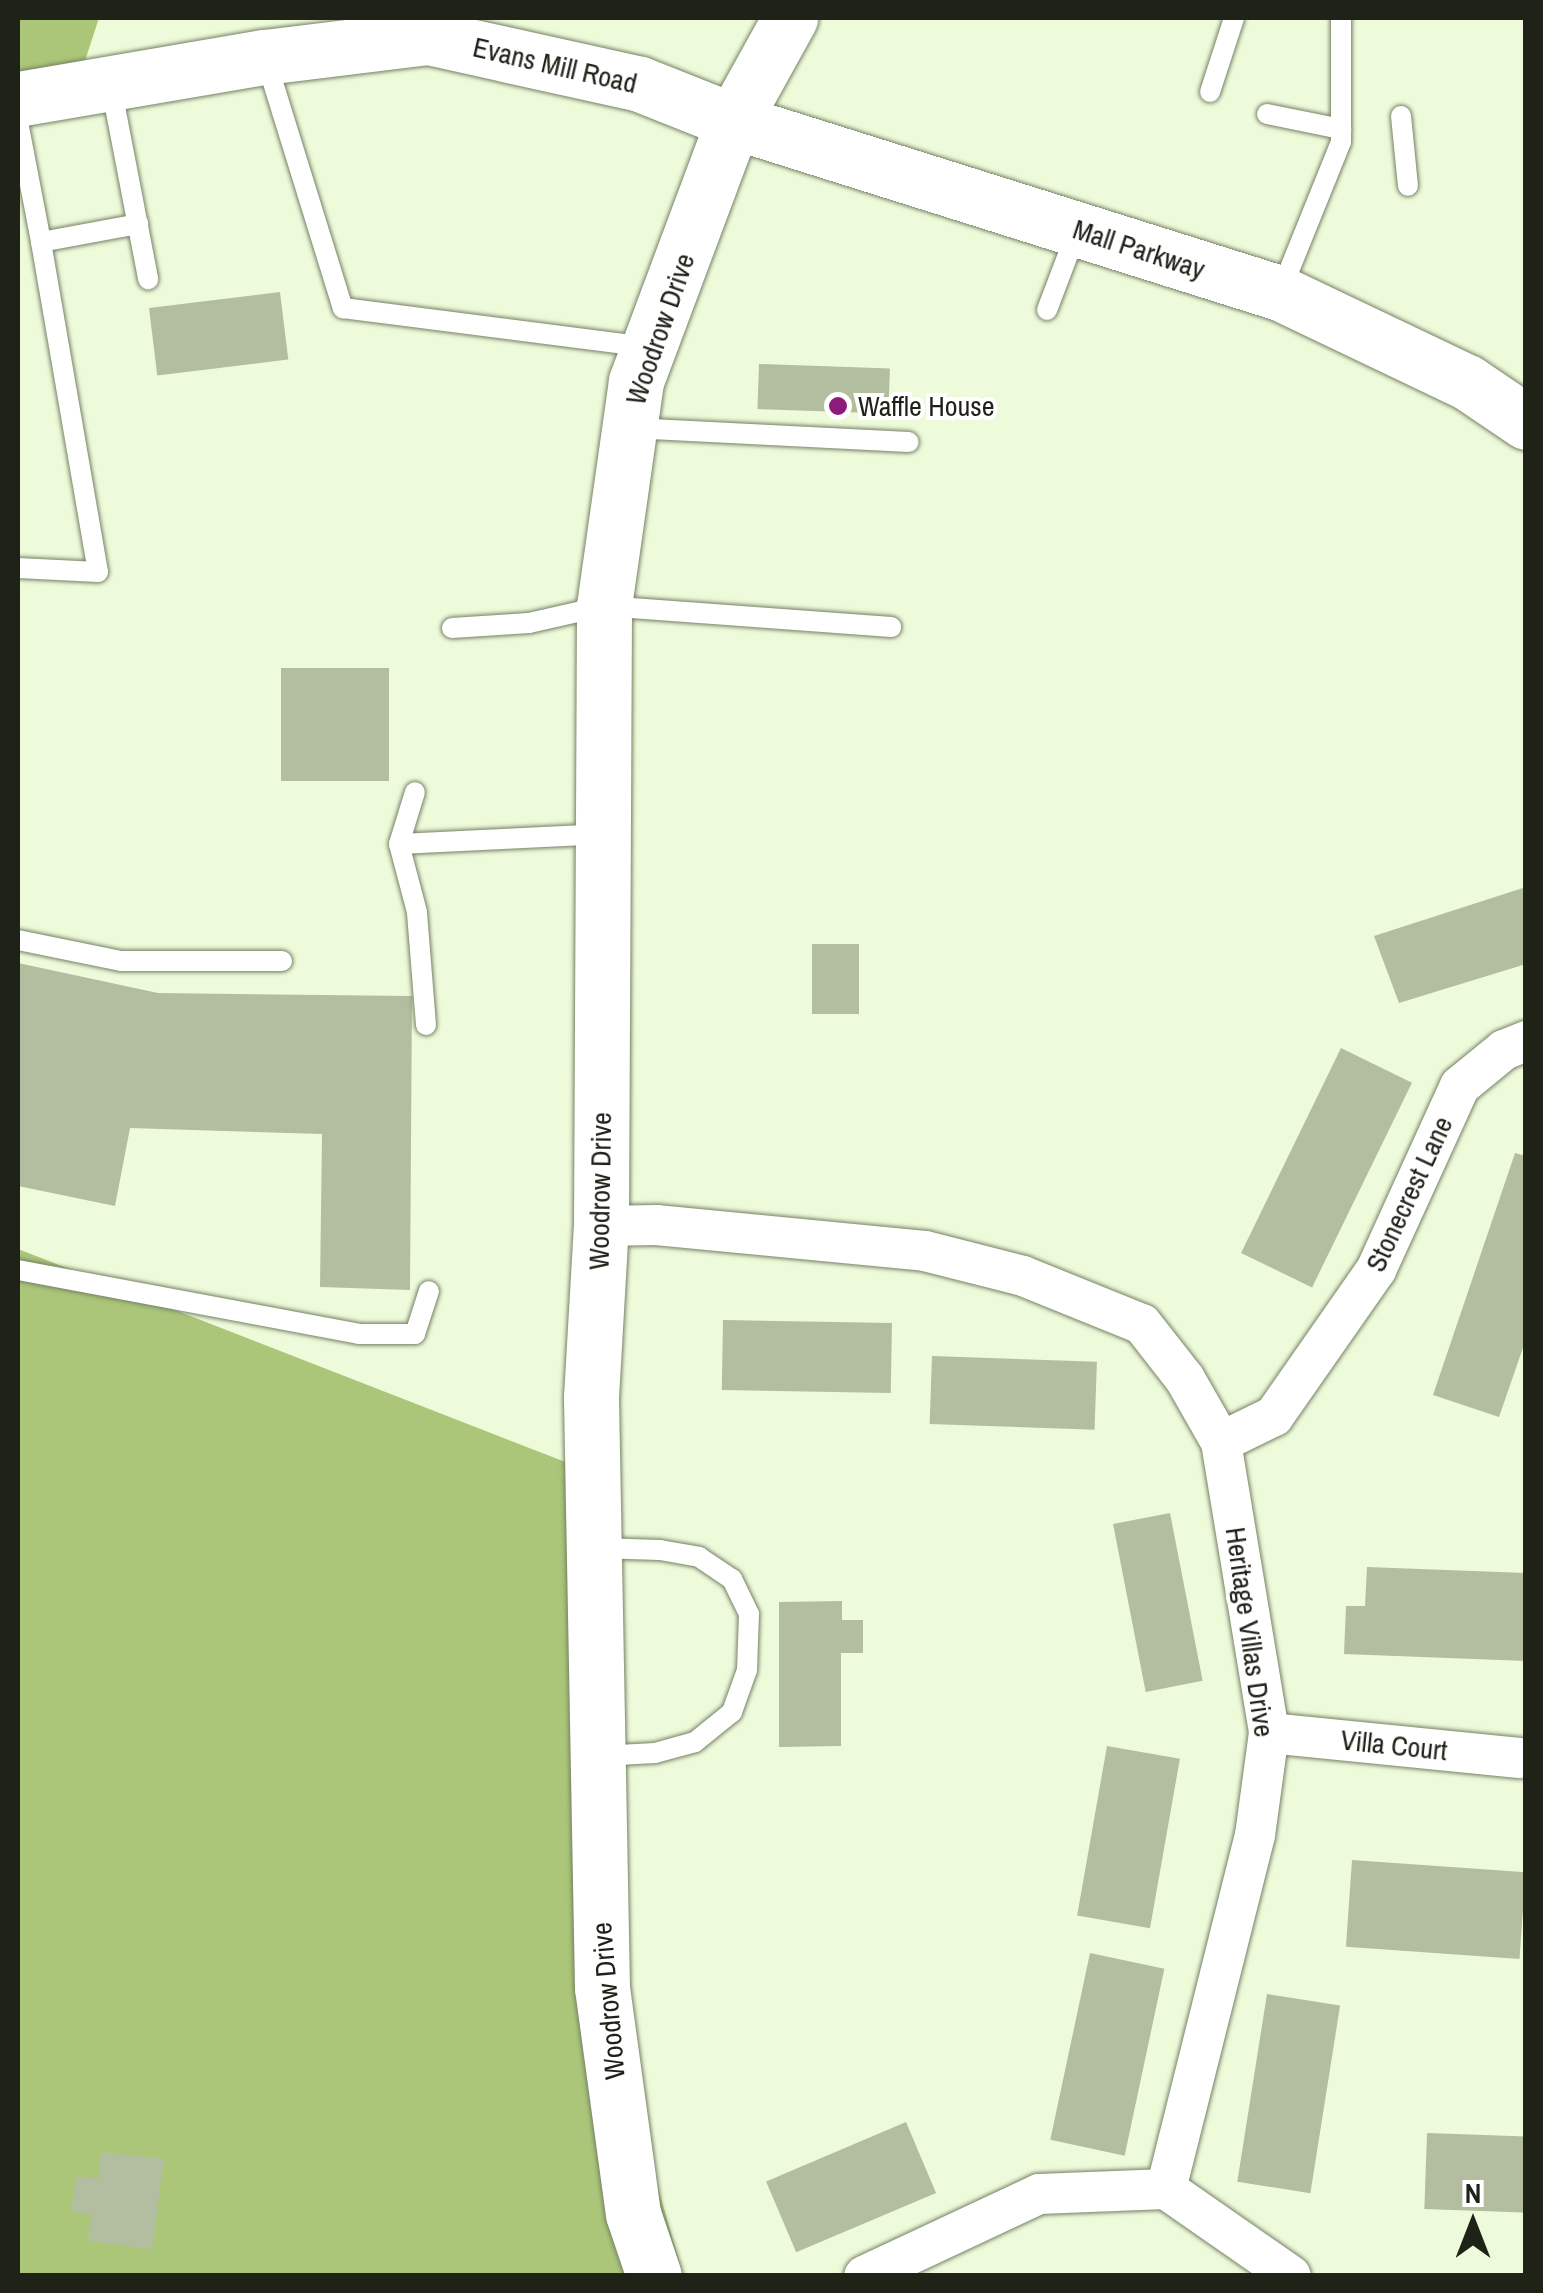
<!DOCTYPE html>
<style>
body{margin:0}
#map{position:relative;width:1543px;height:2293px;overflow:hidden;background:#eefbdb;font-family:"Archivo Narrow",sans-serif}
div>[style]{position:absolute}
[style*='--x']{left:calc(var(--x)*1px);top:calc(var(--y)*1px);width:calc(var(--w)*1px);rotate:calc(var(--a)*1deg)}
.forest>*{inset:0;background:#abc679}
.building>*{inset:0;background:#b2be9f;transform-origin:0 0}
.roads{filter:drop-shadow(0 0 2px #768164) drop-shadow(0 0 2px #768164)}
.lane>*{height:20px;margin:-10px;padding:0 10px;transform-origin:10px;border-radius:10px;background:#fff}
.street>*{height:40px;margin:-20px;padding:0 20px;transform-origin:20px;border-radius:20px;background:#fff}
.secondary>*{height:55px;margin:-27.5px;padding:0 27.5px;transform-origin:27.5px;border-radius:27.5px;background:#fff}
.dots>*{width:28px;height:28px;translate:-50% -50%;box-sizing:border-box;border:5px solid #fff;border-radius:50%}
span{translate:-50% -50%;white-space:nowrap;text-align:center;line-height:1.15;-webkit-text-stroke:8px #fff;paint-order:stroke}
.street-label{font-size:28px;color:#1e2217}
.poi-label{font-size:28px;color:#1e2217}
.left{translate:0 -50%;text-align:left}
.frame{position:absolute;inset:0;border:20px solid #1e2217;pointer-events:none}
.north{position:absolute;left:1423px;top:2173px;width:100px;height:100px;-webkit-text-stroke:8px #fff;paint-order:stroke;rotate:0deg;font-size:28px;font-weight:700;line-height:40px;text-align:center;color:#1e2217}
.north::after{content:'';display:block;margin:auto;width:35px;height:45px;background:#1e2217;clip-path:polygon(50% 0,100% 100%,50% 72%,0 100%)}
</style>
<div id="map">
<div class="forest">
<div style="clip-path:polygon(18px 18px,99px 18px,83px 67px,18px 79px)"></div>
<div style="clip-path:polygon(18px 1249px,568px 1463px,590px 1950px,683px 2275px,18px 2275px)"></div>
</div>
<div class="building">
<div style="left:280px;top:292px;width:68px;height:132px;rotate:83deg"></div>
<div style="left:759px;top:364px;width:131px;height:45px;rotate:2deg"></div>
<div style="left:281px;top:668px;width:108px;height:113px"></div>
<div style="clip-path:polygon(1526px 887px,1526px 964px,1399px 1003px,1374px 936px)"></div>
<div style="left:812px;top:944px;width:47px;height:70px"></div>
<div style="clip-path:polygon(18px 963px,158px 993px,412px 996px,410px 1290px,320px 1287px,322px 1134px,130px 1128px,115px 1206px,18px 1186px)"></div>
<div style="left:1341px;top:1048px;width:79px;height:228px;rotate:26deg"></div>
<div style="clip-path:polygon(1515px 1153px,1526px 1156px,1526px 1339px,1499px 1417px,1433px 1395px)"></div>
<div style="left:723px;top:1320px;width:169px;height:70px;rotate:1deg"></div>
<div style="left:932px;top:1356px;width:165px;height:68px;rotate:2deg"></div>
<div style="left:1170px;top:1513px;width:171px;height:58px;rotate:79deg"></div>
<div style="clip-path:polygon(1367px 1567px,1526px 1573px,1526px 1661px,1344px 1654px,1346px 1606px,1365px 1606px)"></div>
<div style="clip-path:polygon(842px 1601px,842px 1620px,863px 1620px,863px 1653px,841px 1653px,841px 1746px,779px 1747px,779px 1602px)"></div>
<div style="left:1107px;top:1746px;width:74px;height:172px;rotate:10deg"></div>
<div style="left:1352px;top:1860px;width:174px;height:87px;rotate:4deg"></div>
<div style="left:1090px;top:1953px;width:76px;height:191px;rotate:12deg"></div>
<div style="left:1267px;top:1994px;width:74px;height:190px;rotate:9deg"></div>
<div style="left:906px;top:2122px;width:77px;height:152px;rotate:67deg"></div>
<div style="left:1427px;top:2133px;width:99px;height:76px;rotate:2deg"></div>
<div style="clip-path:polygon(101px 2152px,164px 2159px,152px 2249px,88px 2241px,92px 2214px,71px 2212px,76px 2176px,98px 2179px)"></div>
</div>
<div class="roads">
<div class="lane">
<div style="--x:266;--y:60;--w:260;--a:72.8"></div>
<div style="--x:343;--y:308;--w:306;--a:7.3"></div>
<div style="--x:111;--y:86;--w:197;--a:79.1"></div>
<div style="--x:1210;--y:92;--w:78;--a:-72"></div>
<div style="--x:1267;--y:114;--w:76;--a:11.5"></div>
<div style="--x:1401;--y:116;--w:70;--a:84.3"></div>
<div style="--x:18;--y:122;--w:122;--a:79.1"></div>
<div style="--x:41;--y:242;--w:99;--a:-10.5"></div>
<div style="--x:1280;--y:293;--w:163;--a:-68"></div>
<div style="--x:1341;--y:142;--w:124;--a:-90"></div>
<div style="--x:1047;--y:310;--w:85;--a:-69.2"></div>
<div style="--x:631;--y:428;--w:278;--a:2.9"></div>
<div style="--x:18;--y:568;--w:80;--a:2.9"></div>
<div style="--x:98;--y:572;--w:335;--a:-99.8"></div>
<div style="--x:452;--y:628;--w:77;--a:-3.7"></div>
<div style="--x:529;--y:623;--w:77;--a:-12.8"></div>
<div style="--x:604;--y:606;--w:288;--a:4.2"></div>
<div style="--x:399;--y:844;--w:54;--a:-72.9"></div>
<div style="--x:18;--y:940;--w:105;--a:11.5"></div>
<div style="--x:121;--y:961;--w:161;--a:0"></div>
<div style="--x:426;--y:1025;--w:113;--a:-94.6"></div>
<div style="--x:417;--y:912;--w:70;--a:-104.8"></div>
<div style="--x:399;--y:844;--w:202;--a:-2.8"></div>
<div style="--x:18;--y:1270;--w:347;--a:10.6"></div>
<div style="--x:359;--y:1334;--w:56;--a:0"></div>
<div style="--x:415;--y:1334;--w:45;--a:-72"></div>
<div style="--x:598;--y:1548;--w:62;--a:1.8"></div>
<div style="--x:660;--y:1550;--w:40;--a:10"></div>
<div style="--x:699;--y:1557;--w:40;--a:34"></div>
<div style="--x:732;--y:1579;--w:39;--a:64"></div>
<div style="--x:749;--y:1614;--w:56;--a:92"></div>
<div style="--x:747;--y:1670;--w:45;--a:109.7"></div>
<div style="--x:732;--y:1712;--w:48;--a:141"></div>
<div style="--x:695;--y:1742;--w:41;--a:164.6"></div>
<div style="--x:655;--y:1753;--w:55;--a:176.9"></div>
</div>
<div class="street">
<div style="--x:601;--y:1226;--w:55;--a:-1"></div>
<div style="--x:656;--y:1225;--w:270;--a:5.5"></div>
<div style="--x:925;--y:1251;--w:101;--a:14.3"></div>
<div style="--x:1023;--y:1276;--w:128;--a:22"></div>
<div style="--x:1142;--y:1324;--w:70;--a:52"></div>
<div style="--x:1185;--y:1379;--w:73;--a:60.3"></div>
<div style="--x:1221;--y:1442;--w:295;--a:80.6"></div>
<div style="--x:1269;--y:1733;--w:103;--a:97.8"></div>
<div style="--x:1255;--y:1835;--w:365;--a:104.1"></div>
<div style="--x:1166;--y:2189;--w:127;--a:177.7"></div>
<div style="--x:1039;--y:2194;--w:193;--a:154.9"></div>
<div style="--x:1221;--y:1442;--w:59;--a:-26.1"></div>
<div style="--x:1274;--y:1416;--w:178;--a:-55.1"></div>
<div style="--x:1376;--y:1270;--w:202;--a:-65.5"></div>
<div style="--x:1460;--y:1086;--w:57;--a:-39.3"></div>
<div style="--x:1504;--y:1050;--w:24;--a:-22"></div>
<div style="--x:1269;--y:1733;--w:252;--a:5.7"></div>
<div style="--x:1166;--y:2189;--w:152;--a:34.8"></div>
</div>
<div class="secondary">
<div style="--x:18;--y:99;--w:251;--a:-9.7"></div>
<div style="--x:265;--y:57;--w:164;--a:-7"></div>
<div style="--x:428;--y:37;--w:217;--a:12.5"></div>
<div style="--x:640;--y:84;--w:100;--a:21.7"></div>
<div style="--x:733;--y:121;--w:573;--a:17.46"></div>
<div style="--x:1280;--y:293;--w:207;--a:25.5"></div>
<div style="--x:1467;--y:382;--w:71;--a:34.1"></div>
<div style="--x:654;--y:2276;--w:65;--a:-108.7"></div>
<div style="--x:633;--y:2214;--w:228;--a:-97.8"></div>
<div style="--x:602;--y:1988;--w:591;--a:-91.07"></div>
<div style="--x:591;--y:1397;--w:171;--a:-86.7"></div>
<div style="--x:601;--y:1226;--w:620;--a:-89.72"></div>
<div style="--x:604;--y:606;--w:227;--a:-81.9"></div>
<div style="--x:636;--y:381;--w:278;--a:-69.5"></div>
<div style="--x:733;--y:121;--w:118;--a:-61"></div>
</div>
</div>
<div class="dots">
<div style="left:838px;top:406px;background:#8d1b7d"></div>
</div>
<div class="street-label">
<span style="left:555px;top:65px;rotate:13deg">Evans Mill Road</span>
<span style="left:1139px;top:249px;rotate:18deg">Mall Parkway</span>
<span style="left:660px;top:329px;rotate:-71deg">Woodrow Drive</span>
<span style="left:600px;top:1191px;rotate:-89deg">Woodrow Drive</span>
<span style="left:1409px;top:1194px;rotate:-65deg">Stonecrest Lane</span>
<span style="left:1250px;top:1632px;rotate:82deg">Heritage Villas Drive</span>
<span style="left:1394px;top:1745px;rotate:6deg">Villa Court</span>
<span style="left:608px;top:2001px;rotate:-95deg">Woodrow Drive</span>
</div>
<div class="poi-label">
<span class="left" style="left:858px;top:406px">Waffle House</span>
</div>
<div class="frame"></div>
<div class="north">N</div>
</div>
